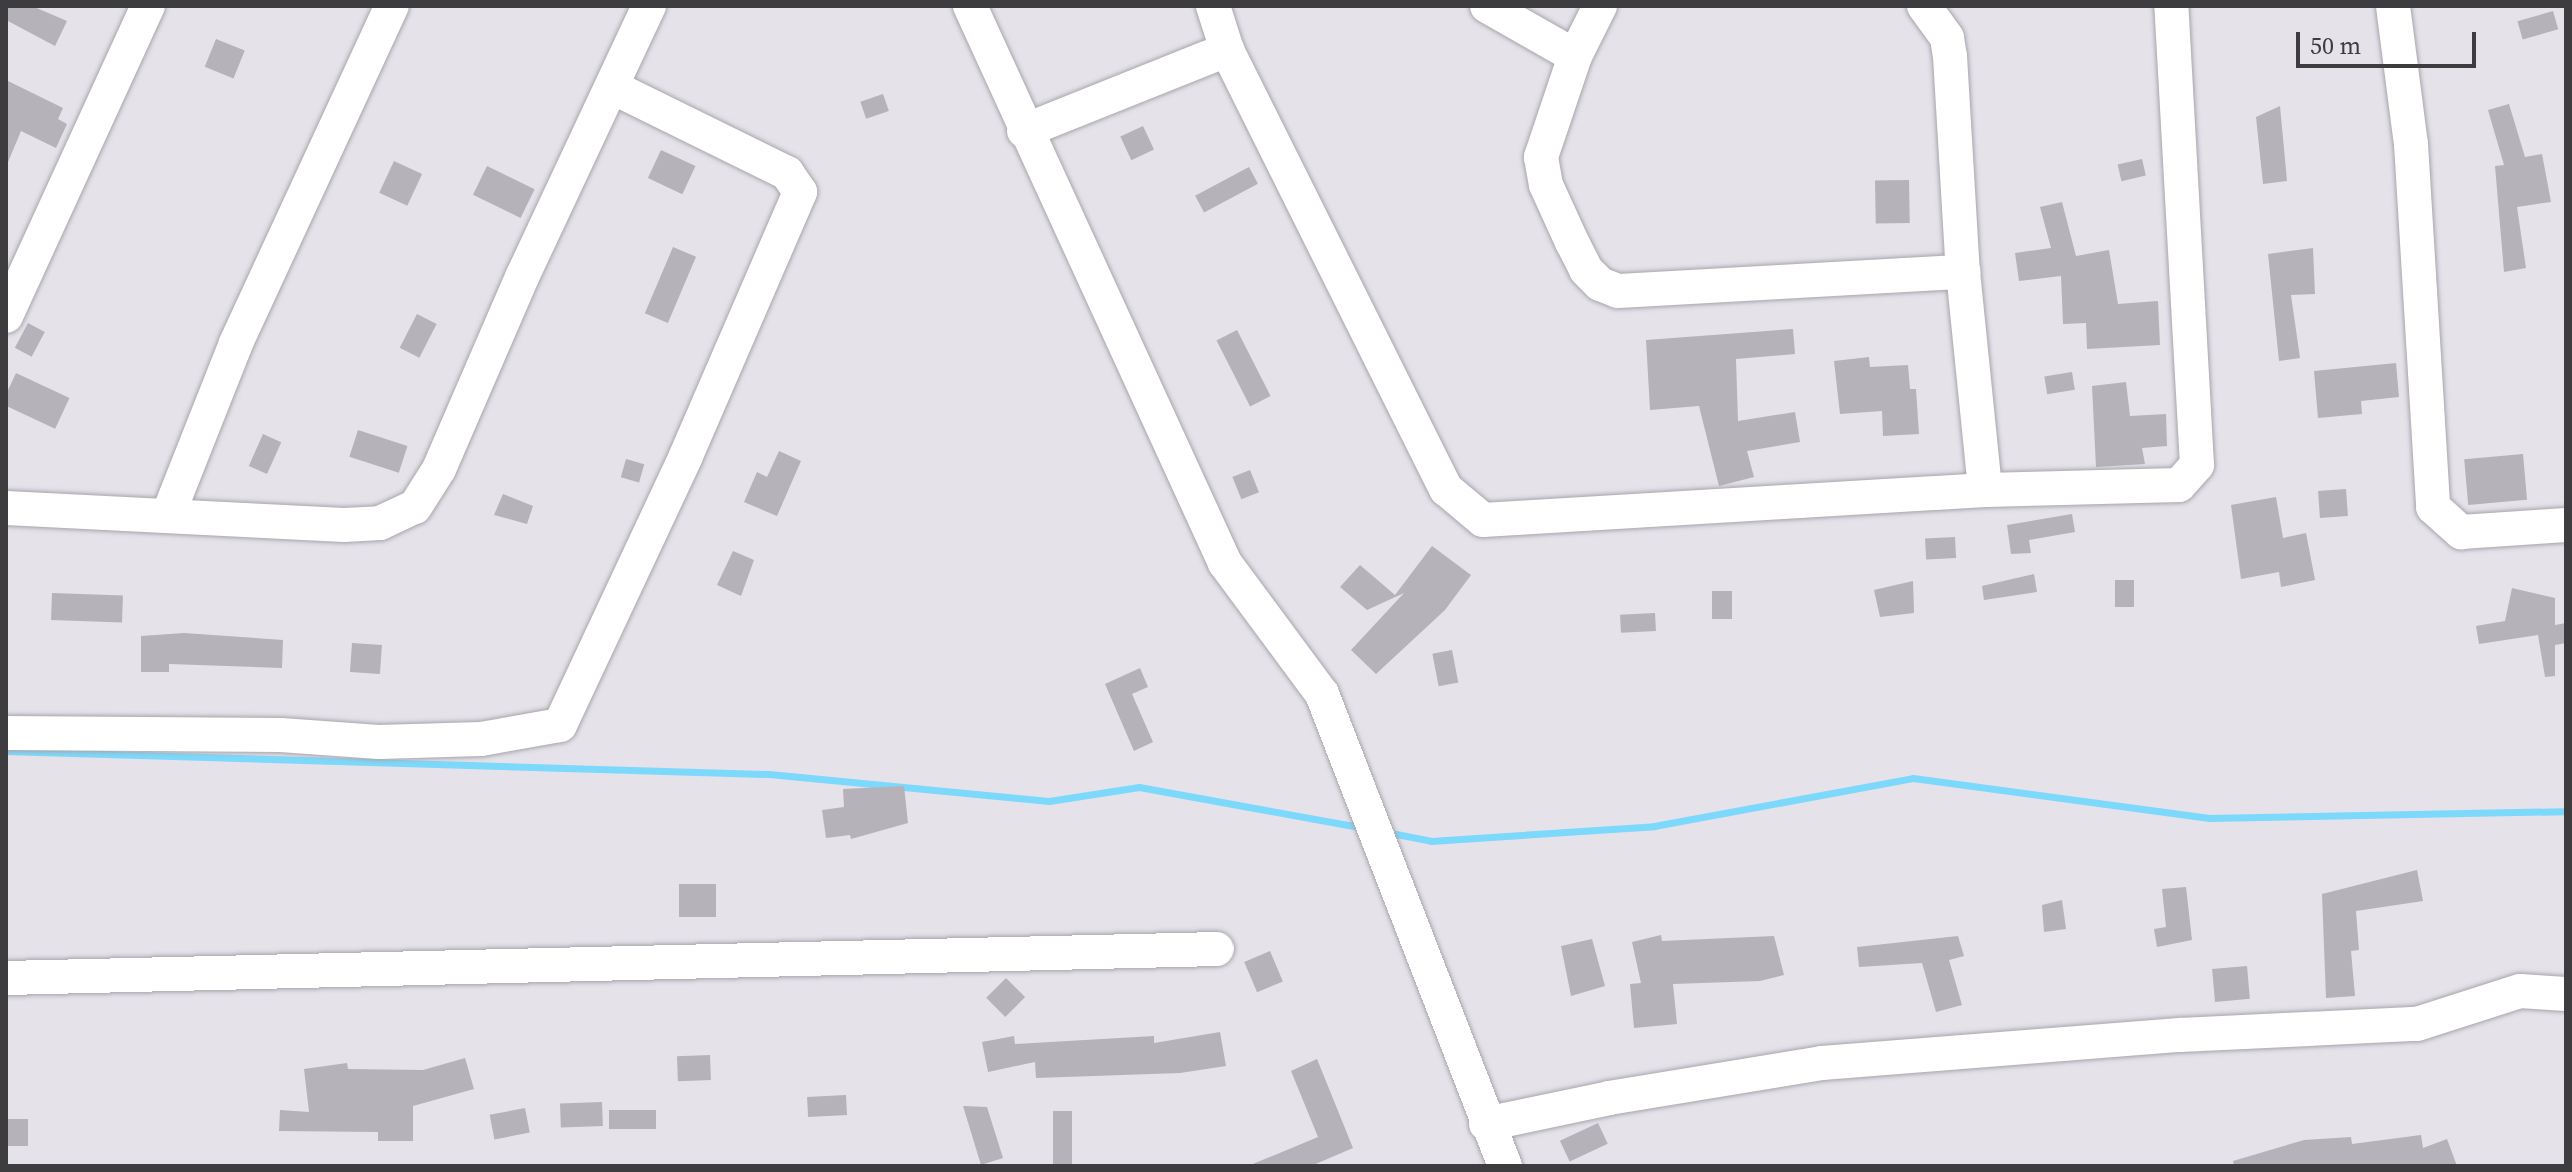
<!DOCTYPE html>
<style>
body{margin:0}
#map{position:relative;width:2572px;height:1172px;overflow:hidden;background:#e5e2ea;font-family:"Source Serif 4",serif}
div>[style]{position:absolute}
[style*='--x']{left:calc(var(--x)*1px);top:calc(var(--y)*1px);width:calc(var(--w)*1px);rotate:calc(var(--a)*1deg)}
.stream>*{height:7px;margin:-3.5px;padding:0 3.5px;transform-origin:3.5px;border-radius:3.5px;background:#7cd9fb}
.building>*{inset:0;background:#b5b2b9;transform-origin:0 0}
.roads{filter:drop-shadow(0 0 2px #a8a5ac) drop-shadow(0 0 2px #a8a5ac)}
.minor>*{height:34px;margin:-17px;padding:0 17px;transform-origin:17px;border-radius:17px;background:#fff}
span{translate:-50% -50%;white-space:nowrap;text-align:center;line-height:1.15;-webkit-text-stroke:7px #e5e2ea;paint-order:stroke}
.frame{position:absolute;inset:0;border:8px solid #3d3c3f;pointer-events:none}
.scale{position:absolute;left:2296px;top:32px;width:180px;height:36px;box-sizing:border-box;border:4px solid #3d3c3f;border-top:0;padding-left:10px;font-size:24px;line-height:28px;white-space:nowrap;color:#3d3c3f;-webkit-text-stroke:6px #e5e2ea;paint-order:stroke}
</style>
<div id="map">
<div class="stream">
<div style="--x:6;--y:751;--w:763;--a:1.73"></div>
<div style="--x:769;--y:774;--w:281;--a:5.5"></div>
<div style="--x:1049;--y:801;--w:91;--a:-8.8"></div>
<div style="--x:1139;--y:787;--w:218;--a:10.3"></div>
<div style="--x:1396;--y:834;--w:36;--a:11"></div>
<div style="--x:1431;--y:841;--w:224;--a:-3.8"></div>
<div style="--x:1654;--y:826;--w:263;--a:-10.5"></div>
<div style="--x:1913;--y:778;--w:299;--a:7.7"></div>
<div style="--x:2209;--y:818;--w:357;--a:-1.1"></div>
</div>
<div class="building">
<div style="clip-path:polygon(6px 6px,32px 6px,67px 21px,55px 46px,6px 20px)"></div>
<div style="left:2553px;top:11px;width:19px;height:37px;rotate:74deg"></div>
<div style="left:216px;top:39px;width:31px;height:30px;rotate:22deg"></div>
<div style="clip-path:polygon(6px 80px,63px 108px,58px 119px,67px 124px,56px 148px,21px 131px,6px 167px)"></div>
<div style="left:883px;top:94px;width:18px;height:24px;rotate:71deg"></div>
<div style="clip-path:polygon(2509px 104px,2525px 157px,2542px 154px,2551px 202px,2517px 207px,2526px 268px,2504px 272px,2495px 166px,2504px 165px,2488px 110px)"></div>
<div style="clip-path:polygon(2280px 106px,2287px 181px,2263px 184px,2256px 117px)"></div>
<div style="left:1143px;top:126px;width:26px;height:25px;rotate:65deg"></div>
<div style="left:661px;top:150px;width:38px;height:31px;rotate:25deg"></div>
<div style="left:2142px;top:159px;width:17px;height:25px;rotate:77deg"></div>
<div style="left:394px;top:161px;width:31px;height:35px;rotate:25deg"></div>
<div style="left:487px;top:166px;width:53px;height:32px;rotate:26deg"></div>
<div style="left:1249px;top:167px;width:19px;height:61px;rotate:62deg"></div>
<div style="left:1909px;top:180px;width:43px;height:34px;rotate:89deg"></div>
<div style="clip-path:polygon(2062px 202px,2076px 256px,2109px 250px,2118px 304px,2158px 301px,2160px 345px,2087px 349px,2086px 323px,2063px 324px,2061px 276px,2019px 281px,2015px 253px,2051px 248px,2040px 207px)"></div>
<div style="left:673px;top:247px;width:25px;height:72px;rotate:23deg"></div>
<div style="clip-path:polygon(2313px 248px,2315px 294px,2291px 295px,2300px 358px,2279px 361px,2268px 254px)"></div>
<div style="left:417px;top:314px;width:22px;height:38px;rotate:27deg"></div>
<div style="left:28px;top:323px;width:19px;height:28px;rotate:28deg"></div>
<div style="clip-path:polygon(1793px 329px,1795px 354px,1736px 359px,1738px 421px,1795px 412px,1800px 442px,1747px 451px,1754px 477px,1719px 486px,1699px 406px,1650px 410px,1646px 340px)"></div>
<div style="left:1237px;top:330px;width:74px;height:23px;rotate:63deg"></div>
<div style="clip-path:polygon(1869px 357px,1870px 367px,1908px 365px,1910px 389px,1916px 389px,1919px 434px,1883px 436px,1882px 411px,1840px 414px,1834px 361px)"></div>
<div style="clip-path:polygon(2396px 363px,2399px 397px,2361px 401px,2362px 414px,2318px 418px,2314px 371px)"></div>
<div style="left:2072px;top:372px;width:18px;height:28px;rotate:81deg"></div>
<div style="left:16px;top:373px;width:59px;height:34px;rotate:25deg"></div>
<div style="clip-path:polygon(2126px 382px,2130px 416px,2166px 414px,2167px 446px,2142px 448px,2145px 464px,2096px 467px,2092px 386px)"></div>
<div style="left:358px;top:430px;width:52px;height:28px;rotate:18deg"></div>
<div style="left:263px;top:434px;width:20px;height:35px;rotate:24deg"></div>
<div style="clip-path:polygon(779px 451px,801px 461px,777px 516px,744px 502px,757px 472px,767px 477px)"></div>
<div style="left:2523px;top:454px;width:46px;height:59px;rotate:85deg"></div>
<div style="left:626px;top:459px;width:19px;height:19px;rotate:16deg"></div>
<div style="left:1250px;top:470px;width:24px;height:19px;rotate:68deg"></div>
<div style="left:2346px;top:489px;width:27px;height:28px;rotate:86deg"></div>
<div style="clip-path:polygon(503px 494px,533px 506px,527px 524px,494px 515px)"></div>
<div style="clip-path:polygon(2276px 497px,2283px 538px,2306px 533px,2315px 580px,2281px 587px,2279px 572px,2241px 579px,2231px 505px)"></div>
<div style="clip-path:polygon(2072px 514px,2075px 532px,2029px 540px,2031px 553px,2011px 554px,2007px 525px)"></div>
<div style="left:1955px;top:537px;width:21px;height:30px;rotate:87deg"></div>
<div style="clip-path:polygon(1432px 546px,1471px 575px,1445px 610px,1376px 674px,1351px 650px,1404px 593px,1367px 610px,1340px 587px,1360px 565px,1395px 595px)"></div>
<div style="clip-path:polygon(733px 551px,754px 560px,741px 596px,717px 585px)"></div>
<div style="clip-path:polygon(2034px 574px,2037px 592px,1984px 600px,1982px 586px)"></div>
<div style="left:2115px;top:580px;width:19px;height:27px"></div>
<div style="clip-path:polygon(1913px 581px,1914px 613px,1880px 617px,1874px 590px)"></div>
<div style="clip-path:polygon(2512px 588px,2555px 598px,2555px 625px,2566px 623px,2566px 643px,2555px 645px,2555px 676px,2545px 677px,2538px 635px,2479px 644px,2476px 626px,2505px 621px)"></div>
<div style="left:1712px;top:591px;width:20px;height:28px"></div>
<div style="left:52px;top:593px;width:71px;height:27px;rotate:2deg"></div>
<div style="left:1655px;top:613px;width:18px;height:35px;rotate:87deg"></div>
<div style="clip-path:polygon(184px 633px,283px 640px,282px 668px,169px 664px,169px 672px,141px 672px,141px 636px)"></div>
<div style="left:352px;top:643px;width:30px;height:29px;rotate:4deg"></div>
<div style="left:1452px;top:650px;width:33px;height:20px;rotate:79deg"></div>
<div style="clip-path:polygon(1140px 668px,1148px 687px,1132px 694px,1153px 742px,1134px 751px,1105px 684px)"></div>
<div style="clip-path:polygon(904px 786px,908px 823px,851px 839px,850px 835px,826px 838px,822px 810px,844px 807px,843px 789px)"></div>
<div style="clip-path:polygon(2417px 870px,2423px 901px,2356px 911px,2359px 950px,2351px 951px,2355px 996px,2326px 998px,2322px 894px)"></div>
<div style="left:679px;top:884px;width:37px;height:33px"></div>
<div style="clip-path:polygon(2186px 887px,2192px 940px,2157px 947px,2154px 929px,2166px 927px,2162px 889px)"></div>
<div style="clip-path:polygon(2062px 900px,2066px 929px,2044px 932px,2042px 905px)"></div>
<div style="clip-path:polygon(1661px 935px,1662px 941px,1774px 936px,1784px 975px,1760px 981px,1673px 984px,1677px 1024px,1634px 1028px,1630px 984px,1641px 983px,1632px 942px)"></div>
<div style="clip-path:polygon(1958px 936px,1964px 956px,1949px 960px,1962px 1005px,1936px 1012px,1922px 963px,1859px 967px,1857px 947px)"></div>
<div style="clip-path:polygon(1592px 939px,1605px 986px,1571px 996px,1561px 946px)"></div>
<div style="left:1270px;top:951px;width:33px;height:28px;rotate:67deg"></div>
<div style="left:2247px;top:966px;width:33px;height:35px;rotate:85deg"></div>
<div style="left:1006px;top:978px;width:27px;height:28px;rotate:45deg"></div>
<div style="clip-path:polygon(1220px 1032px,1226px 1066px,1180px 1073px,1036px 1078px,1035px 1062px,988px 1072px,982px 1042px,1014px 1036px,1015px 1044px,1154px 1036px,1154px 1043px)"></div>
<div style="left:710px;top:1055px;width:25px;height:33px;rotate:88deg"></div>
<div style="clip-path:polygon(465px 1058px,474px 1089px,413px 1106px,413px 1141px,378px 1141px,378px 1132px,279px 1131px,280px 1110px,309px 1112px,304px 1069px,347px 1063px,348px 1069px,423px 1070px)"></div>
<div style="clip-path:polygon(1317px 1059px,1353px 1148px,1311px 1166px,1248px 1166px,1318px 1137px,1291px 1071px)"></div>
<div style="left:846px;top:1095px;width:20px;height:39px;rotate:87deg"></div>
<div style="left:602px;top:1102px;width:24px;height:42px;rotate:88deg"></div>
<div style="clip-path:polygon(963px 1106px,987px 1107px,1003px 1158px,981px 1165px)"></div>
<div style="left:525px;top:1108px;width:25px;height:36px;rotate:79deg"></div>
<div style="left:609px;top:1110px;width:47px;height:19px"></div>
<div style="left:1072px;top:1111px;width:55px;height:19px;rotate:90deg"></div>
<div style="left:6px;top:1119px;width:22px;height:27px"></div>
<div style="left:1598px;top:1123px;width:23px;height:42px;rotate:65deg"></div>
<div style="clip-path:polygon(2421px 1135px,2423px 1148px,2447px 1139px,2457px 1166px,2234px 1166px,2233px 1161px,2304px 1140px,2351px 1137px,2352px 1144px)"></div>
</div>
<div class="roads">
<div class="minor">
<div style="--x:970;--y:6;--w:613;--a:65.4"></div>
<div style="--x:1225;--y:563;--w:163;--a:53.5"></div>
<div style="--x:1322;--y:694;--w:506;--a:68.81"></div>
<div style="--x:1213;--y:6;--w:46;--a:72.3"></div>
<div style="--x:1227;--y:50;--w:491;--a:63.5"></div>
<div style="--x:1446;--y:489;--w:48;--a:40"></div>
<div style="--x:1483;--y:520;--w:503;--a:-3.42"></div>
<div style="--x:1985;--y:490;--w:194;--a:-1.5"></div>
<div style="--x:2179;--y:485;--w:27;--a:-48"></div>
<div style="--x:2197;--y:465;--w:460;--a:-93.2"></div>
<div style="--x:1487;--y:6;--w:101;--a:29.6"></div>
<div style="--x:1600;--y:6;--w:56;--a:116.6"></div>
<div style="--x:1575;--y:56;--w:107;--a:108.6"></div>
<div style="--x:1541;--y:157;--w:28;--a:80"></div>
<div style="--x:1546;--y:185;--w:63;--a:65.5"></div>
<div style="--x:1572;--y:242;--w:31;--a:63"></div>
<div style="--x:1586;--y:270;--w:20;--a:45"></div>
<div style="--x:1600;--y:284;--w:19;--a:21"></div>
<div style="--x:1618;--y:291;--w:346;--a:-3.2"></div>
<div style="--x:1924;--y:6;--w:39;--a:54"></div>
<div style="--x:1947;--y:38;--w:18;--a:81"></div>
<div style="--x:1950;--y:56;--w:216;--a:86.6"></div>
<div style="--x:1963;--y:272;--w:219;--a:84.2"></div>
<div style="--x:2393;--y:6;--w:139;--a:82.6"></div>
<div style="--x:2411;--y:144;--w:364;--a:86.5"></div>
<div style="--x:2433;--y:507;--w:38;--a:42"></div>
<div style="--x:2461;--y:532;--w:105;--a:-3.8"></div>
<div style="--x:1024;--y:131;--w:219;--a:-21.8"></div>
<div style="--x:6;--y:316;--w:341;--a:-65.4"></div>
<div style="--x:6;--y:508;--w:338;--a:2.9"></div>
<div style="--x:344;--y:525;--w:36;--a:-3"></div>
<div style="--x:380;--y:523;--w:38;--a:-25"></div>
<div style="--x:415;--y:507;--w:45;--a:-57.7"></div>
<div style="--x:439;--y:469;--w:211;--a:-66.6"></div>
<div style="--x:523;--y:275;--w:297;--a:-64.9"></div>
<div style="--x:168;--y:515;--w:185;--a:-68.4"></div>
<div style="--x:236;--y:343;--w:371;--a:-65.2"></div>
<div style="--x:6;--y:733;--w:275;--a:0.4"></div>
<div style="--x:281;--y:735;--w:98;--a:4.1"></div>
<div style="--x:379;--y:742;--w:102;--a:-1.7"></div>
<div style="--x:481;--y:739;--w:80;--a:-10"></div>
<div style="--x:560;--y:725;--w:295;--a:-64.9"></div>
<div style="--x:685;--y:458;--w:290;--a:-66.6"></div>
<div style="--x:800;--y:192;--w:23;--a:-124"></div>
<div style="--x:787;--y:173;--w:193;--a:-153.8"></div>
<div style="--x:6;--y:978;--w:1211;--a:-1.37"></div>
<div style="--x:1486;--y:1124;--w:126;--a:-11.9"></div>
<div style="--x:1609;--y:1098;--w:216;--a:-9.3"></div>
<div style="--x:1822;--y:1063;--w:359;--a:-4.5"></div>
<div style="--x:2180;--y:1035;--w:237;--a:-2.7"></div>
<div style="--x:2417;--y:1024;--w:108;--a:-17.8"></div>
<div style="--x:2520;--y:991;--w:46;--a:3.7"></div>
</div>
</div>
<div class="frame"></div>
<div class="scale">50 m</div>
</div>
